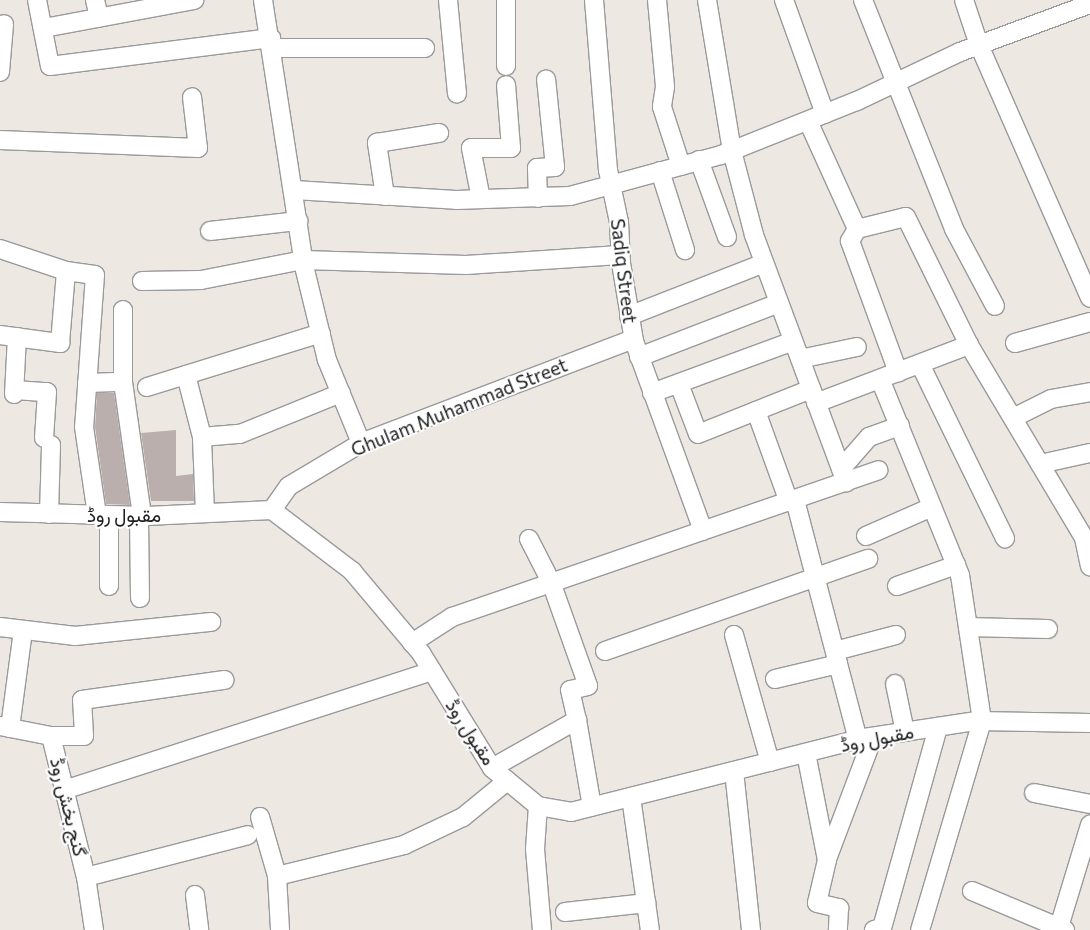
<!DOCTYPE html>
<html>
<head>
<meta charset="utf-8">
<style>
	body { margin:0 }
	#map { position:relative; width:1090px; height:930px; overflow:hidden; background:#eee8e3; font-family:Commissioner,Vazirmatn,sans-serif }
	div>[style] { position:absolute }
	.building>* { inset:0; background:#baafad }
	.roads { filter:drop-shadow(1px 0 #9a9a9a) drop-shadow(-1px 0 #9a9a9a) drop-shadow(0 1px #9a9a9a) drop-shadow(0 -1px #9a9a9a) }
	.minor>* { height:18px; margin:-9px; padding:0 9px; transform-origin:9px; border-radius:9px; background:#fff }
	span { translate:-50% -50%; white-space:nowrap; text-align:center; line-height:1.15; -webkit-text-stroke:4px #fff; paint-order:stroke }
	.street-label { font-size:19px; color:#1d1d1d }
</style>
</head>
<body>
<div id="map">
	<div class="building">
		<i style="clip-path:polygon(97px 393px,114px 393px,130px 505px,106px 504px,95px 427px)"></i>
		<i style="clip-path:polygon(176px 430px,176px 476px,193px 474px,194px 501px,151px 501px,141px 433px)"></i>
	</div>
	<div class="roads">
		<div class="minor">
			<i style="left:37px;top:0;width:67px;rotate:78.9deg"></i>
			<i style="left:50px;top:66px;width:223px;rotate:-7.2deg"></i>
			<i style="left:95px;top:0;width:18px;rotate:77deg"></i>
			<i style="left:263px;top:0;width:269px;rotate:81.2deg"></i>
			<i style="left:304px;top:266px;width:97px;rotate:76.3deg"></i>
			<i style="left:327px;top:360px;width:90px;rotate:67.7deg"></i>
			<i style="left:448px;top:0;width:94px;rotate:84.5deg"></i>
			<i style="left:594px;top:0;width:171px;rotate:85.3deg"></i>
			<i style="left:608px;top:170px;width:53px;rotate:78.1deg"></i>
			<i style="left:619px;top:222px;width:41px;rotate:87.2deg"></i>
			<i style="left:621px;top:263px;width:79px;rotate:80.5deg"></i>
			<i style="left:634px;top:341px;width:202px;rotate:70deg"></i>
			<i style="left:657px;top:0;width:87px;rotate:84.7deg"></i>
			<i style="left:665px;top:87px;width:20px;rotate:99deg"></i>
			<i style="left:662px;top:107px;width:62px;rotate:72.1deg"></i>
			<i style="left:707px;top:0;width:153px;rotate:80.6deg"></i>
			<i style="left:732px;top:151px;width:87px;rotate:75.3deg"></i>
			<i style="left:754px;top:235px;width:264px;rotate:69.6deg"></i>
			<i style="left:784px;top:0;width:121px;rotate:70.2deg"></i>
			<i style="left:863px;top:0;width:246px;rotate:68.3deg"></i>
			<i style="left:954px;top:229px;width:87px;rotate:62deg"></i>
			<i style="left:964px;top:0;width:47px;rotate:71.6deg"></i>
			<i style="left:979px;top:45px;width:276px;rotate:66.3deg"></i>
			<i style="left:44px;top:28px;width:153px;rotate:-10.6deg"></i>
			<i style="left:272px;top:48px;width:153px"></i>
			<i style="left:506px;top:66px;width:66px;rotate:-90deg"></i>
			<i style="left:0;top:72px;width:48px;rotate:-85.2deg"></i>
			<i style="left:808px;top:121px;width:119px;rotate:65.6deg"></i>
			<i style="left:857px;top:229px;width:50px;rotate:-13.8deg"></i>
			<i style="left:906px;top:217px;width:143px;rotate:63.8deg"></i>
			<i style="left:0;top:140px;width:198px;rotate:2.3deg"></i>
			<i style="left:198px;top:148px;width:51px;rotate:-96.7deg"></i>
			<i style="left:699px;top:160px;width:82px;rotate:70deg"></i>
			<i style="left:660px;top:171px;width:83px;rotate:72.4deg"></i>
			<i style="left:294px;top:190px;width:162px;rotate:3.5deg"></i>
			<i style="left:456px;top:200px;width:114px;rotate:-2deg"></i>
			<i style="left:570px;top:196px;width:156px;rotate:-15.2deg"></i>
			<i style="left:721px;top:155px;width:146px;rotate:-21.7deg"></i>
			<i style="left:857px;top:101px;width:114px;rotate:-25.4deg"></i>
			<i style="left:960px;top:52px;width:139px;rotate:-20.3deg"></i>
			<i style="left:385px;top:196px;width:54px;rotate:-98.6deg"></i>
			<i style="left:377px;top:143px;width:63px;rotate:-9.2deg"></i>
			<i style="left:538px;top:198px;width:30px;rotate:-92deg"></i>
			<i style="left:537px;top:168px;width:18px;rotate:-3deg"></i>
			<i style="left:555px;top:167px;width:88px;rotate:-95.8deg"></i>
			<i style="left:481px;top:199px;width:52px;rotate:-101.1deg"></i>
			<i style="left:471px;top:148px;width:40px"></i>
			<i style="left:511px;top:148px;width:63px;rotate:-94.5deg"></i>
			<i style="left:857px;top:229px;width:14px;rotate:120deg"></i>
			<i style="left:850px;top:241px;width:140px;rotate:69.9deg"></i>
			<i style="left:210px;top:231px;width:89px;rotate:-6.5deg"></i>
			<i style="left:0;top:249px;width:70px;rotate:18.4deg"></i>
			<i style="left:66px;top:271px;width:29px;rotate:8deg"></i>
			<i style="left:95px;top:275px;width:152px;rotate:94.1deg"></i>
			<i style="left:84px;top:427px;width:89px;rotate:81.6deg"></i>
			<i style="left:142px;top:281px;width:59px;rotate:-1deg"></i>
			<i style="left:201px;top:280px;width:104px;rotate:-11.1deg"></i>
			<i style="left:303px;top:260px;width:163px;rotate:1.8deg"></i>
			<i style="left:466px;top:265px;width:154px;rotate:-3.7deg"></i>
			<i style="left:123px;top:310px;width:72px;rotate:90deg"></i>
			<i style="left:123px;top:382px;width:135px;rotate:81.9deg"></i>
			<i style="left:629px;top:316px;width:145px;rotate:-21.4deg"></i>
			<i style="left:0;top:335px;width:61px;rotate:7.6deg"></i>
			<i style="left:60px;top:343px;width:72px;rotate:-85.2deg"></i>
			<i style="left:1015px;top:343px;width:78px;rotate:-15.6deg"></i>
			<i style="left:639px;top:357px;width:150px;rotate:-21.1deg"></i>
			<i style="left:800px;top:359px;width:58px;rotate:-11.9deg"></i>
			<i style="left:920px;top:364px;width:194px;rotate:64deg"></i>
			<i style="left:186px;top:375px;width:64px;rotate:75.5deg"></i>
			<i style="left:880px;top:379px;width:212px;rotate:67.8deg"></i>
			<i style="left:960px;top:575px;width:148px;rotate:81.4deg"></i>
			<i style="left:982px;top:721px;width:218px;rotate:106.5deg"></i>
			<i style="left:87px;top:383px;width:36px;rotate:-2deg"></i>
			<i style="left:679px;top:384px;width:53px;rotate:69.2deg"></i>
			<i style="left:698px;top:434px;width:122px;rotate:-21.7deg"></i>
			<i style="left:147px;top:387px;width:182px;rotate:-17.2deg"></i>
			<i style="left:15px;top:390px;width:32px;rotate:4deg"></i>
			<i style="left:47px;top:392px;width:46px;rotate:93.7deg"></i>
			<i style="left:652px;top:393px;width:150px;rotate:-20.2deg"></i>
			<i style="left:14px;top:394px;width:57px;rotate:-87deg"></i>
			<i style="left:816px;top:403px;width:164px;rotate:-20.8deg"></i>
			<i style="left:969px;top:345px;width:225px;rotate:59.2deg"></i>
			<i style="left:1084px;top:538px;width:29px;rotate:78deg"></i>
			<i style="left:756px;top:411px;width:97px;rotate:70.1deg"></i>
			<i style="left:1013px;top:418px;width:42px;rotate:-26.6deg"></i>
			<i style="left:1051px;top:399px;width:40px;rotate:-10deg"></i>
			<i style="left:1040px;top:464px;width:51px;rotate:-12.4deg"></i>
			<i style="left:841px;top:469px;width:43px;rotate:-48.8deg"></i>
			<i style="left:869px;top:437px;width:33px;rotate:-20deg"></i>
			<i style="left:795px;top:500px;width:248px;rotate:75.3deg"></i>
			<i style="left:272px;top:510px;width:29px;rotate:-55deg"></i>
			<i style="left:289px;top:486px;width:84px;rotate:-30.8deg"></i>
			<i style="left:361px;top:443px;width:291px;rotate:-20.9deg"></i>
			<i style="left:0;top:512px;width:147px;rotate:1.6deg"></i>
			<i style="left:147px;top:516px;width:125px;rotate:-2.7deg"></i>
			<i style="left:272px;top:510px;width:101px;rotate:37.3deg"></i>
			<i style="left:352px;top:571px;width:107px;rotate:49.9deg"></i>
			<i style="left:421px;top:653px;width:135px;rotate:58.3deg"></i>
			<i style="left:492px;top:768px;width:60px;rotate:39.6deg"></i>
			<i style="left:538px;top:806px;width:34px;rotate:10deg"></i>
			<i style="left:571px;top:812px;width:302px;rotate:-14.2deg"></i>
			<i style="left:864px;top:738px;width:114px;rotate:-8.6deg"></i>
			<i style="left:977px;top:721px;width:113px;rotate:1deg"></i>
			<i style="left:205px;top:513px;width:76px;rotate:-92.3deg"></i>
			<i style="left:202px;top:437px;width:38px;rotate:-5deg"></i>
			<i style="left:240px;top:434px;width:109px;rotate:-22.1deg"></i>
			<i style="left:49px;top:514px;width:69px;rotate:-88.3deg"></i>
			<i style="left:109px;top:515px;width:71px;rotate:90deg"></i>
			<i style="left:139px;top:516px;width:82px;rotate:89.3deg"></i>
			<i style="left:866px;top:536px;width:72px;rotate:-23.7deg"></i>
			<i style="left:529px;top:539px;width:48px;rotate:62.9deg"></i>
			<i style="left:551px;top:582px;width:110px;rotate:70.4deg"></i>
			<i style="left:588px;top:686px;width:18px;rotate:167deg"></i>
			<i style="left:570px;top:690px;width:31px;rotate:77deg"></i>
			<i style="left:897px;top:586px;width:63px;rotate:-19.6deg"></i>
			<i style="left:0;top:627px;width:76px;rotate:6.8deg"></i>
			<i style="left:75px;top:636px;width:137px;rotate:-5.9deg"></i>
			<i style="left:968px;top:627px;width:80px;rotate:1.4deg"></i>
			<i style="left:734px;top:635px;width:132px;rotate:74.2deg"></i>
			<i style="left:412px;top:643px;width:48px;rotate:-33deg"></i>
			<i style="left:452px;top:617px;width:451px;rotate:-19deg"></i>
			<i style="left:605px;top:651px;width:279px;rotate:-19.3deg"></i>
			<i style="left:835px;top:651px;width:63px;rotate:-14.7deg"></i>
			<i style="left:775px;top:679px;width:65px;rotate:-13.4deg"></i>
			<i style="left:895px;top:684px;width:49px;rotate:78.2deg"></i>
			<i style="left:0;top:726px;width:52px;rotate:11.1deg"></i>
			<i style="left:51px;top:736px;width:145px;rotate:76.1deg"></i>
			<i style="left:86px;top:877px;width:54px;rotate:81.4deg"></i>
			<i style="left:10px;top:728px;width:98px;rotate:-82.4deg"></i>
			<i style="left:51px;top:736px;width:33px"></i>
			<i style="left:84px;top:736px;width:36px;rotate:-93deg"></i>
			<i style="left:82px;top:700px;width:144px;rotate:-8deg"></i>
			<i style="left:806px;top:753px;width:109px;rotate:78.9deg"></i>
			<i style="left:827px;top:860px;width:44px;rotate:103.1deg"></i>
			<i style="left:817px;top:903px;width:23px;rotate:13deg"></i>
			<i style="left:839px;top:908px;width:22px;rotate:93deg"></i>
			<i style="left:492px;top:768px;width:98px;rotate:-29.5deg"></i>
			<i style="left:577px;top:720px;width:88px;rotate:80.2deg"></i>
			<i style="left:734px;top:771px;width:160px;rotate:83.9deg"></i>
			<i style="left:64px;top:790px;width:387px;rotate:-17.9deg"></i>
			<i style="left:1034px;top:793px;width:57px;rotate:11.1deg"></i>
			<i style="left:631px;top:797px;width:134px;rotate:81.9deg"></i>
			<i style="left:538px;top:806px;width:43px;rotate:94deg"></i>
			<i style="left:535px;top:849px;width:81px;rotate:85.1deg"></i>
			<i style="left:260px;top:817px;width:61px;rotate:73.9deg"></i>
			<i style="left:277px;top:876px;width:54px;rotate:86.8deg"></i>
			<i style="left:827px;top:859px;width:130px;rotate:-69.3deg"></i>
			<i style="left:277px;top:876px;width:131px;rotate:-13.7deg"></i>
			<i style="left:404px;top:845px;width:65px;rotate:-25.4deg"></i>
			<i style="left:463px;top:817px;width:57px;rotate:-39.3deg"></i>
			<i style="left:86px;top:877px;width:167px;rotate:-14.5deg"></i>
			<i style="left:972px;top:891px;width:101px;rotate:22.8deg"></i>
			<i style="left:195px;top:895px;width:35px;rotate:83deg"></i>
			<i style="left:565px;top:912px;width:82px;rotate:-6.3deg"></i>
			<i style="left:1059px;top:927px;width:107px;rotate:-73.1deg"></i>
			<i style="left:874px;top:930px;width:8px;rotate:-14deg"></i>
			<i style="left:882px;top:928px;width:209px;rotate:-74.4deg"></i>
		</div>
	</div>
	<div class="street-label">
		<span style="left:624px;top:271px;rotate:83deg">Sadiq Street</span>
		<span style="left:459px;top:407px;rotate:-22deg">Ghulam Muhammad Street</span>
		<span style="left:124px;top:515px">مقبول روڈ</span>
		<span style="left:471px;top:732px;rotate:57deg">مقبول روڈ</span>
		<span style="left:877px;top:738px;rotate:-11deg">مقبول روڈ</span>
		<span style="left:69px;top:807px;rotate:76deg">گنج بخش روڈ</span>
	</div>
</div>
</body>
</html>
